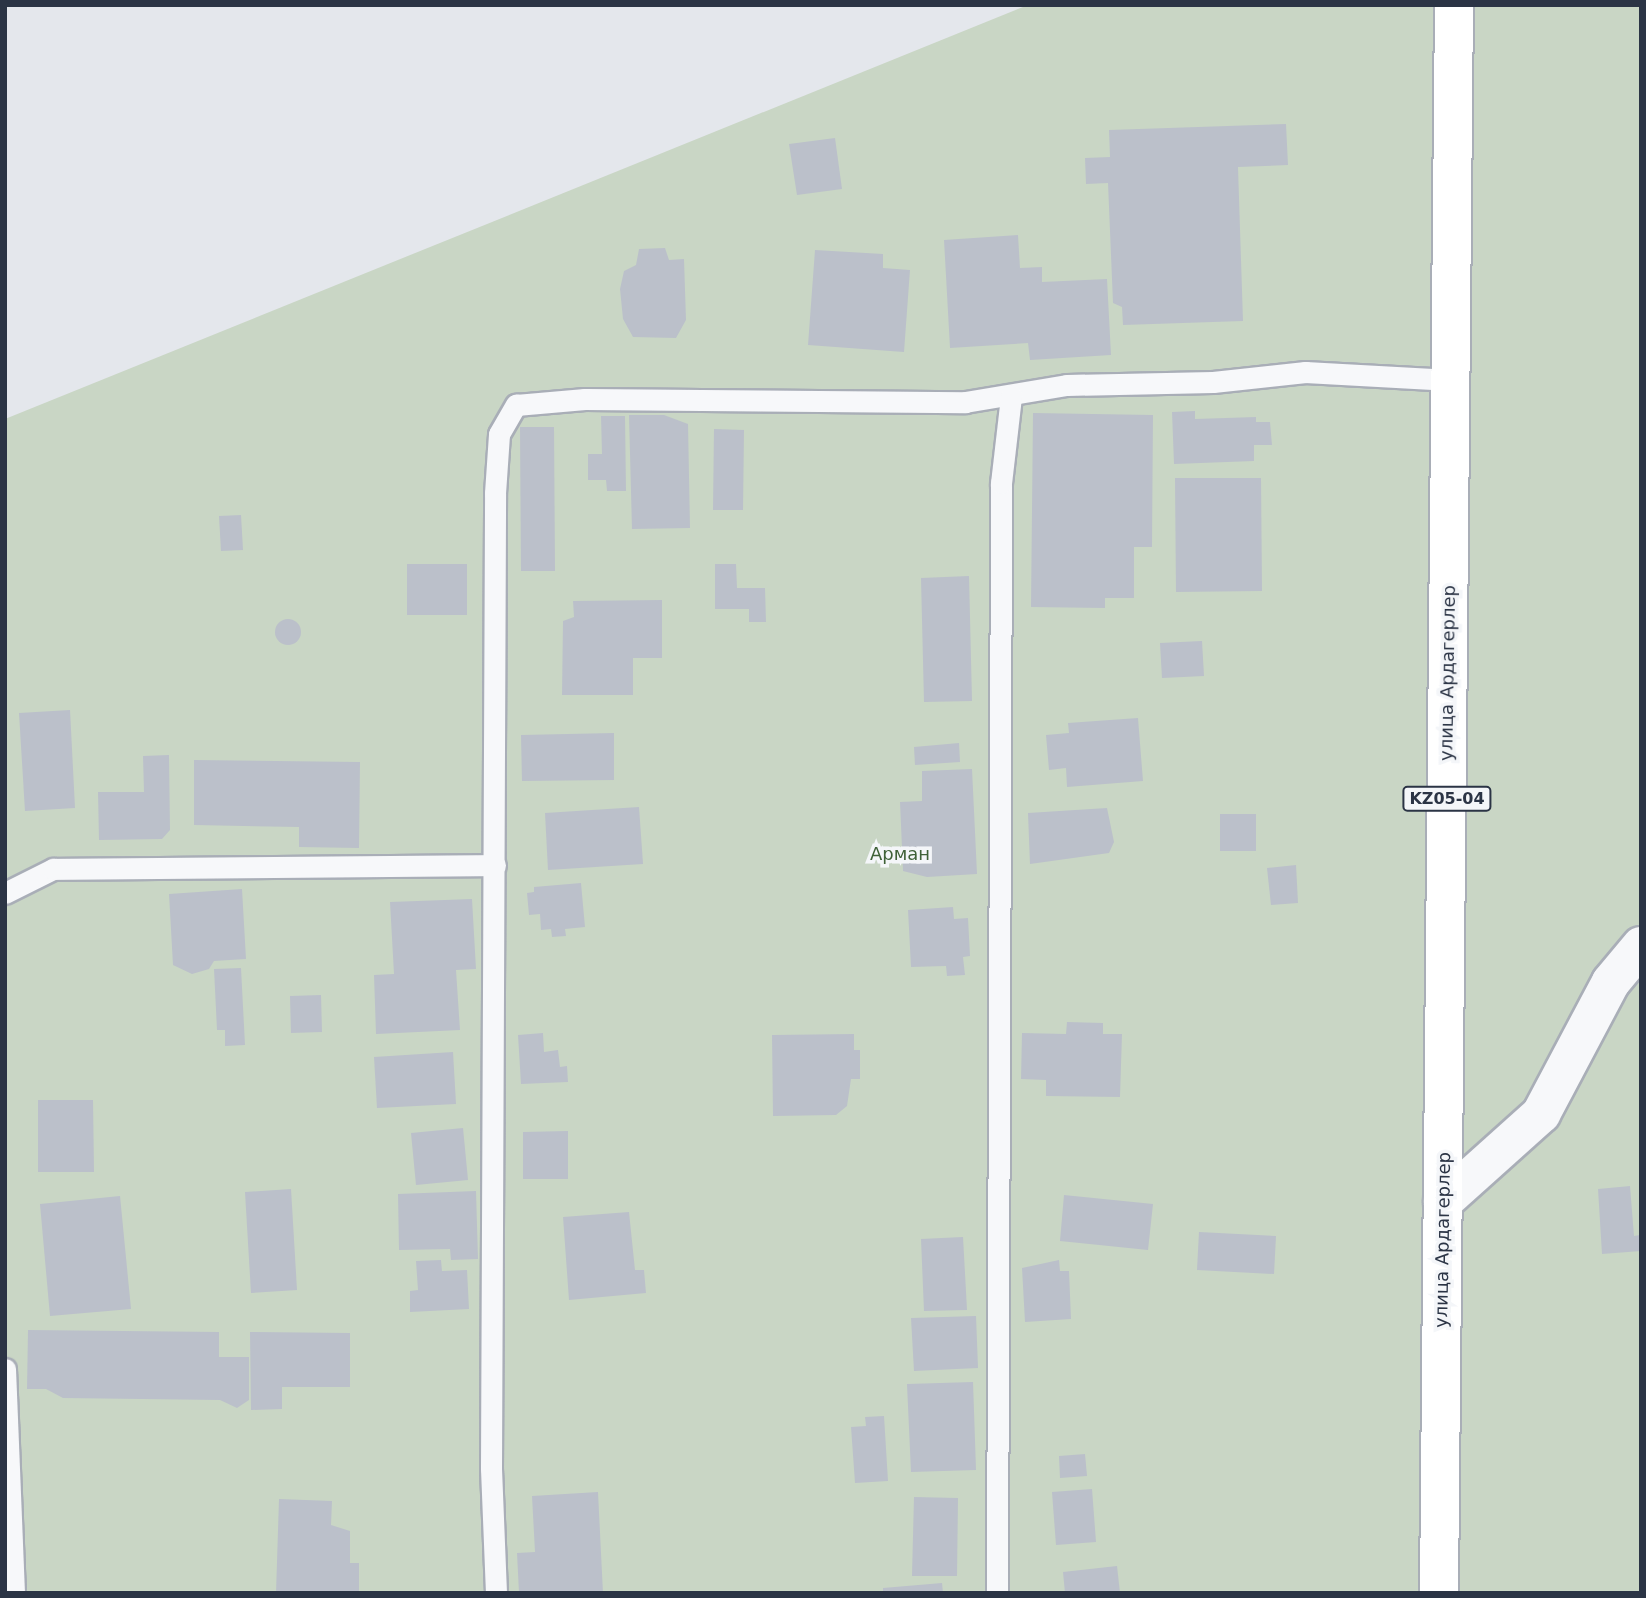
<!DOCTYPE html>
<html>
<head>
<meta charset="utf-8">
<style>
	body { margin:0 }
	#map { position:relative; width:1646px; height:1598px; overflow:hidden; background:#e4e7ec; font-family:"DejaVu Sans",sans-serif }
	div>[style] { position:absolute }
	.green>* { inset:0; background:#c9d6c5 }
	.building>* { inset:0; background:#bbc0ca }
	.round { border-radius:50% }
	.roads { filter:drop-shadow(2px 0 #a9aeb7) drop-shadow(-2px 0 #a9aeb7) drop-shadow(0 2px #a9aeb7) drop-shadow(0 -2px #a9aeb7) }
	.lane>* { height:21px; margin:-10.5px; padding:0 10.5px; transform-origin:10.5px; border-radius:10.5px; background:#f7f8fa }
	.street>* { height:38px; margin:-19px; padding:0 19px; transform-origin:19px; border-radius:19px; background:#f7f8fa }
	.primary>* { height:38px; margin:-19px; padding:0 19px; transform-origin:19px; border-radius:19px; background:#fff }
	span { translate:-50% -50%; white-space:nowrap; text-align:center; line-height:1.15; -webkit-text-stroke:7px #f4f6f9; paint-order:stroke }
	.shield-label span { padding:2px 5px; background:#f4f6f9; border:2px solid; border-radius:5px; -webkit-text-stroke-width:0 }
	.shield-label { font-size:16px; color:#2b3445; font-weight:700 }
	.street-label { font-size:18px; color:#2b3445 }
	.park-label { font-size:18px; color:#3f6138 }
	.frame { position:absolute; inset:0; border:7px solid #2b3445; pointer-events:none }
</style>
</head>
<body>
<div id="map">
	<div class="green">
		<i style="clip-path:polygon(1028px 5px,1641px 5px,1641px 1593px,5px 1593px,5px 419px)"></i>
	</div>
	<div class="building">
		<i style="clip-path:polygon(1286px 124px,1288px 165px,1238px 167px,1243px 321px,1123px 325px,1122px 307px,1113px 303px,1108px 183px,1086px 184px,1085px 158px,1110px 157px,1109px 130px)"></i>
		<i style="clip-path:polygon(835px 138px,842px 189px,797px 195px,789px 144px)"></i>
		<i style="clip-path:polygon(1018px 235px,1020px 268px,1042px 267px,1042px 282px,1107px 279px,1111px 355px,1030px 360px,1028px 343px,950px 348px,944px 240px)"></i>
		<i style="clip-path:polygon(665px 248px,669px 260px,684px 259px,686px 320px,676px 338px,633px 337px,623px 319px,620px 289px,624px 271px,636px 265px,639px 249px)"></i>
		<i style="clip-path:polygon(815px 250px,883px 254px,883px 268px,910px 270px,904px 352px,808px 345px)"></i>
		<i style="clip-path:polygon(1195px 411px,1195px 419px,1256px 417px,1256px 422px,1270px 422px,1272px 445px,1254px 445px,1254px 461px,1174px 464px,1172px 412px)"></i>
		<i style="clip-path:polygon(1033px 413px,1153px 415px,1152px 547px,1134px 547px,1134px 598px,1105px 598px,1105px 608px,1031px 607px)"></i>
		<i style="clip-path:polygon(629px 415px,664px 415px,688px 424px,690px 528px,632px 529px)"></i>
		<i style="clip-path:polygon(601px 416px,625px 416px,626px 491px,607px 491px,606px 480px,588px 480px,588px 454px,602px 454px)"></i>
		<i style="clip-path:polygon(520px 427px,554px 427px,555px 571px,521px 571px)"></i>
		<i style="clip-path:polygon(714px 429px,744px 430px,743px 510px,713px 510px)"></i>
		<i style="clip-path:polygon(1175px 478px,1261px 478px,1262px 591px,1176px 592px)"></i>
		<i style="clip-path:polygon(241px 515px,243px 550px,221px 551px,219px 516px)"></i>
		<i style="clip-path:polygon(407px 564px,467px 564px,467px 615px,407px 615px)"></i>
		<i style="clip-path:polygon(715px 564px,736px 564px,737px 588px,765px 588px,766px 622px,749px 622px,749px 609px,715px 609px)"></i>
		<i style="clip-path:polygon(969px 576px,972px 701px,924px 702px,921px 578px)"></i>
		<i style="clip-path:polygon(662px 600px,662px 658px,633px 658px,633px 695px,562px 695px,563px 621px,574px 617px,573px 601px)"></i>
		<i class="round" style="left:275px;top:619px;width:26px;height:26px"></i>
		<i style="clip-path:polygon(1202px 641px,1204px 676px,1162px 678px,1160px 643px)"></i>
		<i style="clip-path:polygon(70px 710px,75px 808px,25px 811px,19px 713px)"></i>
		<i style="clip-path:polygon(1138px 718px,1143px 781px,1067px 787px,1066px 768px,1049px 770px,1046px 735px,1069px 733px,1068px 723px)"></i>
		<i style="clip-path:polygon(614px 733px,614px 780px,522px 781px,521px 735px)"></i>
		<i style="clip-path:polygon(959px 743px,960px 762px,915px 765px,914px 747px)"></i>
		<i style="clip-path:polygon(169px 755px,170px 830px,162px 839px,99px 840px,98px 792px,144px 792px,143px 756px)"></i>
		<i style="clip-path:polygon(194px 760px,360px 762px,359px 848px,299px 847px,299px 827px,194px 825px)"></i>
		<i style="clip-path:polygon(972px 769px,977px 874px,927px 877px,903px 871px,900px 802px,922px 801px,922px 771px)"></i>
		<i style="clip-path:polygon(639px 807px,643px 864px,548px 870px,545px 813px)"></i>
		<i style="clip-path:polygon(1107px 808px,1114px 842px,1109px 853px,1030px 864px,1028px 813px)"></i>
		<i style="clip-path:polygon(1220px 814px,1256px 814px,1256px 851px,1220px 851px)"></i>
		<i style="clip-path:polygon(1296px 865px,1298px 903px,1271px 905px,1267px 868px)"></i>
		<i style="clip-path:polygon(581px 883px,585px 927px,565px 929px,566px 936px,552px 937px,551px 929px,541px 930px,540px 914px,529px 915px,527px 893px,534px 892px,534px 887px)"></i>
		<i style="clip-path:polygon(242px 889px,246px 959px,214px 961px,209px 969px,192px 974px,173px 965px,169px 894px)"></i>
		<i style="clip-path:polygon(472px 899px,476px 969px,456px 970px,460px 1030px,376px 1034px,374px 975px,394px 974px,390px 902px)"></i>
		<i style="clip-path:polygon(953px 907px,954px 919px,968px 918px,970px 956px,963px 957px,965px 975px,947px 976px,946px 966px,911px 967px,908px 910px)"></i>
		<i style="clip-path:polygon(241px 968px,245px 1045px,225px 1046px,225px 1030px,217px 1030px,214px 969px)"></i>
		<i style="clip-path:polygon(321px 995px,322px 1032px,291px 1033px,290px 996px)"></i>
		<i style="clip-path:polygon(1067px 1022px,1103px 1023px,1103px 1034px,1122px 1034px,1120px 1097px,1046px 1096px,1046px 1080px,1021px 1079px,1022px 1033px,1066px 1034px)"></i>
		<i style="clip-path:polygon(543px 1033px,544px 1052px,558px 1050px,560px 1067px,567px 1066px,568px 1082px,521px 1084px,518px 1035px)"></i>
		<i style="clip-path:polygon(854px 1034px,854px 1050px,860px 1050px,860px 1079px,851px 1079px,847px 1106px,836px 1115px,773px 1116px,772px 1035px)"></i>
		<i style="clip-path:polygon(453px 1052px,456px 1104px,377px 1108px,374px 1057px)"></i>
		<i style="clip-path:polygon(38px 1100px,93px 1100px,94px 1172px,38px 1172px)"></i>
		<i style="clip-path:polygon(463px 1128px,468px 1180px,416px 1185px,411px 1133px)"></i>
		<i style="clip-path:polygon(568px 1131px,568px 1179px,523px 1179px,523px 1132px)"></i>
		<i style="clip-path:polygon(1630px 1186px,1634px 1236px,1640px 1235px,1641px 1251px,1602px 1254px,1598px 1189px)"></i>
		<i style="clip-path:polygon(291px 1189px,297px 1290px,251px 1293px,245px 1192px)"></i>
		<i style="clip-path:polygon(476px 1191px,478px 1259px,451px 1260px,450px 1249px,399px 1250px,398px 1194px)"></i>
		<i style="clip-path:polygon(1064px 1195px,1153px 1204px,1148px 1250px,1060px 1241px)"></i>
		<i style="clip-path:polygon(120px 1196px,131px 1309px,50px 1316px,40px 1204px)"></i>
		<i style="clip-path:polygon(629px 1212px,635px 1270px,644px 1270px,646px 1293px,569px 1300px,563px 1217px)"></i>
		<i style="clip-path:polygon(1199px 1232px,1276px 1236px,1274px 1274px,1197px 1270px)"></i>
		<i style="clip-path:polygon(963px 1237px,967px 1310px,924px 1311px,921px 1239px)"></i>
		<i style="clip-path:polygon(441px 1260px,442px 1271px,467px 1270px,469px 1309px,410px 1312px,410px 1291px,418px 1290px,416px 1261px)"></i>
		<i style="clip-path:polygon(1059px 1260px,1060px 1271px,1069px 1271px,1071px 1319px,1025px 1322px,1022px 1268px)"></i>
		<i style="clip-path:polygon(976px 1316px,978px 1368px,914px 1371px,911px 1318px)"></i>
		<i style="clip-path:polygon(28px 1330px,219px 1332px,219px 1357px,249px 1357px,249px 1400px,237px 1408px,220px 1400px,63px 1398px,46px 1389px,27px 1389px)"></i>
		<i style="clip-path:polygon(250px 1332px,350px 1333px,350px 1387px,282px 1387px,282px 1409px,251px 1410px)"></i>
		<i style="clip-path:polygon(973px 1382px,976px 1470px,911px 1472px,907px 1384px)"></i>
		<i style="clip-path:polygon(884px 1416px,888px 1481px,855px 1483px,851px 1427px,866px 1426px,865px 1417px)"></i>
		<i style="clip-path:polygon(1085px 1454px,1087px 1476px,1060px 1478px,1059px 1456px)"></i>
		<i style="clip-path:polygon(1092px 1489px,1096px 1542px,1056px 1545px,1052px 1492px)"></i>
		<i style="clip-path:polygon(598px 1492px,603px 1593px,519px 1593px,517px 1553px,535px 1552px,532px 1496px)"></i>
		<i style="clip-path:polygon(914px 1497px,958px 1498px,957px 1576px,912px 1576px)"></i>
		<i style="clip-path:polygon(279px 1499px,332px 1501px,331px 1525px,350px 1531px,350px 1563px,359px 1563px,359px 1593px,276px 1593px)"></i>
		<i style="clip-path:polygon(1117px 1566px,1120px 1593px,1065px 1593px,1063px 1572px)"></i>
		<i style="clip-path:polygon(942px 1583px,943px 1593px,883px 1593px,883px 1588px)"></i>
	</div>
	<div class="roads">
		<div class="lane">
			<i style="left:5px;top:893px;width:54px;rotate:-26.6deg"></i>
			<i style="left:53px;top:869px;width:442px;rotate:-0.5deg"></i>
			<i style="left:5px;top:1369px;width:224px;rotate:87.7deg"></i>
			<i style="left:496px;top:1593px;width:125px;rotate:-92.3deg"></i>
			<i style="left:491px;top:1468px;width:975px;rotate:-89.76deg"></i>
			<i style="left:495px;top:493px;width:59px;rotate:-86.1deg"></i>
			<i style="left:499px;top:434px;width:34px;rotate:-60deg"></i>
			<i style="left:516px;top:405px;width:69px;rotate:-5deg"></i>
			<i style="left:585px;top:399px;width:380px;rotate:0.5deg"></i>
			<i style="left:965px;top:402px;width:103px;rotate:-9.5deg"></i>
			<i style="left:1067px;top:385px;width:146px;rotate:-1.2deg"></i>
			<i style="left:1213px;top:382px;width:93px;rotate:-6.2deg"></i>
			<i style="left:1305px;top:372px;width:146px;rotate:3.1deg"></i>
			<i style="left:997px;top:1593px;width:1110px;rotate:-89.79deg"></i>
			<i style="left:1001px;top:483px;width:88px;rotate:-83.4deg"></i>
		</div>
		<div class="street">
			<i style="left:1443px;top:1202px;width:132px;rotate:-41.9deg"></i>
			<i style="left:1541px;top:1114px;width:149px;rotate:-62.1deg"></i>
			<i style="left:1611px;top:982px;width:47px;rotate:-50.2deg"></i>
		</div>
		<div class="primary">
			<i style="left:1439px;top:1593px;width:1588px;rotate:-89.46deg"></i>
		</div>
	</div>
	<div class="shield-label">
		<span style="left:1447px;top:799px">KZ05-04</span>
	</div>
	<div class="street-label">
		<span style="left:1448px;top:673px;rotate:-89deg">улица Ардагерлер</span>
		<span style="left:1443px;top:1240px;rotate:-89deg">улица Ардагерлер</span>
	</div>
	<div class="park-label">
		<span style="left:900px;top:854px">Арман</span>
	</div>
	<div class="frame"></div>
</div>
</body>
</html>
